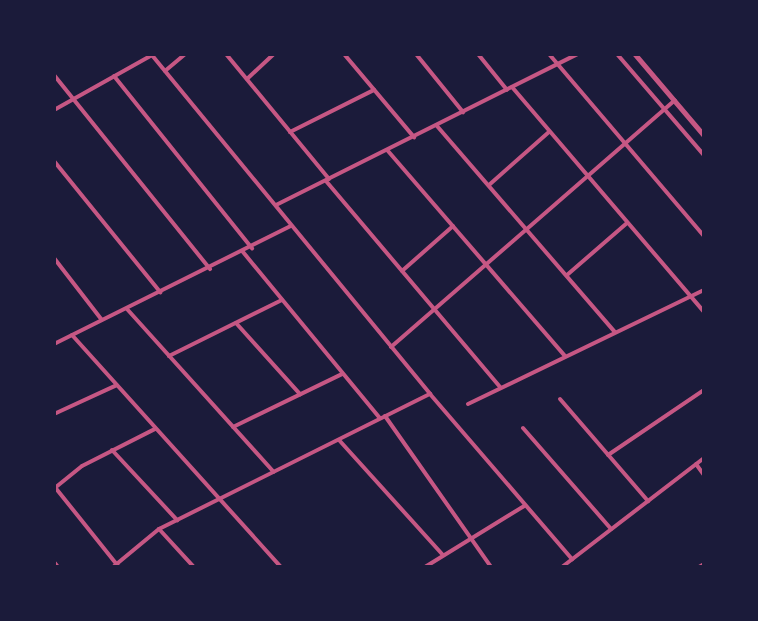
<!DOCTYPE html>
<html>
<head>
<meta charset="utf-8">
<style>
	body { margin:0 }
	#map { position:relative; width:758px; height:621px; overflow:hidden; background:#1b1b3a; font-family:"Varela Round",sans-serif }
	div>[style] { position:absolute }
	.minor>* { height:4px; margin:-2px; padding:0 2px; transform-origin:2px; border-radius:2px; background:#c65784 }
	.tertiary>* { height:4.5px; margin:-2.25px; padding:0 2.25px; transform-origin:2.25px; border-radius:2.25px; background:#c65784 }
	span { translate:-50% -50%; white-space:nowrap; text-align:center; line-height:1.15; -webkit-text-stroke:6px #1b1b3a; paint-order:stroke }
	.frame { position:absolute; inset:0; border:56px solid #1b1b3a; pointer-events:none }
</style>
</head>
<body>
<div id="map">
	<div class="minor">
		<i style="left:151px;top:54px;width:440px;rotate:50.6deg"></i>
		<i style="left:430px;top:394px;width:218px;rotate:49.3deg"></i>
		<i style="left:226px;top:54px;width:162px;rotate:50.5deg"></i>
		<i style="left:344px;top:54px;width:109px;rotate:49.9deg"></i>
		<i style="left:416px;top:54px;width:75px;rotate:51deg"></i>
		<i style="left:478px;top:54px;width:46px;rotate:51.1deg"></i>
		<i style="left:549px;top:54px;width:239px;rotate:49.6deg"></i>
		<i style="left:617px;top:54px;width:133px;rotate:49.3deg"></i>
		<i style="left:165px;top:71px;width:26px;rotate:-40deg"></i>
		<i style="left:54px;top:75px;width:249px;rotate:51.2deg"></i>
		<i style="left:114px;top:76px;width:221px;rotate:51.3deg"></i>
		<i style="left:247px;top:79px;width:37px;rotate:-43deg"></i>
		<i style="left:512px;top:87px;width:296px;rotate:49.5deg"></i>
		<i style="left:54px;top:110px;width:112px;rotate:-29.3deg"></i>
		<i style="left:437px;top:126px;width:272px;rotate:49.2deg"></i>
		<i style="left:290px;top:132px;width:94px;rotate:-26.6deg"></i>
		<i style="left:388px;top:151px;width:271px;rotate:49.2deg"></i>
		<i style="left:54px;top:161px;width:169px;rotate:51deg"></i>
		<i style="left:326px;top:181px;width:270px;rotate:49.8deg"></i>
		<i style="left:489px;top:185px;width:80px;rotate:-41.5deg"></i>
		<i style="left:276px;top:205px;width:337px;rotate:-26.6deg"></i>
		<i style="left:243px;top:252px;width:215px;rotate:50.5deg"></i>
		<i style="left:54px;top:258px;width:78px;rotate:52.3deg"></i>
		<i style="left:402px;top:271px;width:68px;rotate:-41.4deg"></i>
		<i style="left:567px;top:275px;width:79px;rotate:-40.9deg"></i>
		<i style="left:127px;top:309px;width:219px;rotate:48deg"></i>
		<i style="left:236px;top:323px;width:96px;rotate:48deg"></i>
		<i style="left:72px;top:335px;width:312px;rotate:48deg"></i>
		<i style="left:54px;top:344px;width:265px;rotate:-26.5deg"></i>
		<i style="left:391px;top:347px;width:376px;rotate:-41deg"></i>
		<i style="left:169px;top:356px;width:126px;rotate:-26.4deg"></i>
		<i style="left:560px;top:399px;width:135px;rotate:49.2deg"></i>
		<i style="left:468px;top:404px;width:262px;rotate:-25.8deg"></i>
		<i style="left:54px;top:414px;width:69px;rotate:-24.7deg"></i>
		<i style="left:385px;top:416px;width:184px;rotate:54.9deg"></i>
		<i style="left:233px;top:427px;width:121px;rotate:-25.9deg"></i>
		<i style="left:523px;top:428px;width:134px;rotate:48.9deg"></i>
		<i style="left:339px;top:440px;width:155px;rotate:47.9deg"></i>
		<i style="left:112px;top:450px;width:96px;rotate:47.1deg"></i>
		<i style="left:608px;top:455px;width:116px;rotate:-34.1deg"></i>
		<i style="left:696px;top:464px;width:14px;rotate:54deg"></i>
		<i style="left:54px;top:486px;width:104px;rotate:51.3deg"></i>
		<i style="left:56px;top:487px;width:33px;rotate:-39deg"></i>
		<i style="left:82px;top:466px;width:82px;rotate:-26.9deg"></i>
		<i style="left:159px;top:529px;width:52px;rotate:47.4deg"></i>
		<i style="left:54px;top:562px;width:6px;rotate:51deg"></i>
		<i style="left:113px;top:567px;width:60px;rotate:-39.6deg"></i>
		<i style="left:159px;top:529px;width:303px;rotate:-26.5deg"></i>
		<i style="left:425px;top:567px;width:116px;rotate:-31.6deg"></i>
		<i style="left:562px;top:567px;width:179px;rotate:-37.5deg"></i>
		<i style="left:699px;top:567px;width:6px;rotate:-31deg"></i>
	</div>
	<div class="tertiary">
		<i style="left:635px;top:54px;width:106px;rotate:49.6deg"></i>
	</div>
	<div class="frame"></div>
</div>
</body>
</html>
